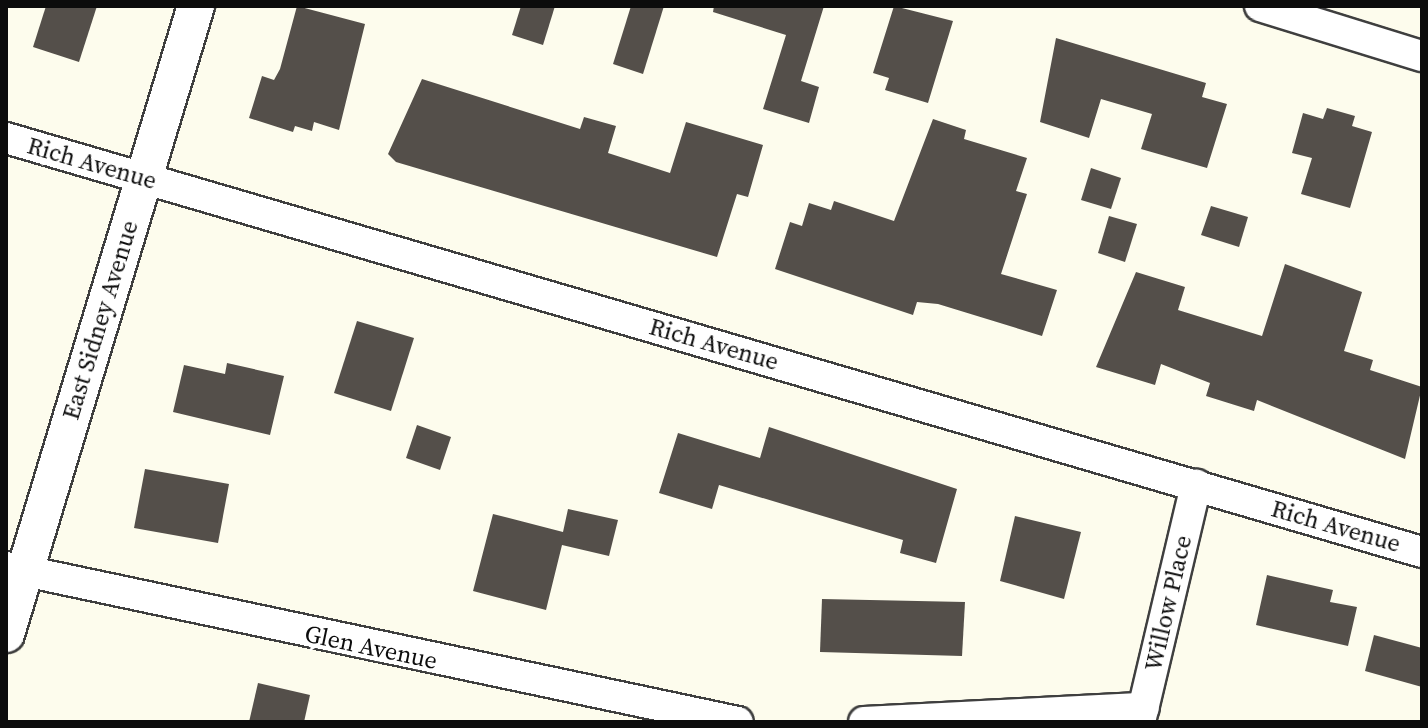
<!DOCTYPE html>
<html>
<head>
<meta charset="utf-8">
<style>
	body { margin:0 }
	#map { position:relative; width:1428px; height:728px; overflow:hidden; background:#fdfced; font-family:"Source Serif 4",serif }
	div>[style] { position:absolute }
	.building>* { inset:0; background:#544f4a }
	.roads { filter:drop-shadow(2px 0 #3f3f3f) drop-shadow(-2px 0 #3f3f3f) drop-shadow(0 2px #3f3f3f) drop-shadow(0 -2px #3f3f3f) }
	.minor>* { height:30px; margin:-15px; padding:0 15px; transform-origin:15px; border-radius:15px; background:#fff }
	.tertiary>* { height:36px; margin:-18px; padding:0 18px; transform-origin:18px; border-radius:18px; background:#fff }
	span { translate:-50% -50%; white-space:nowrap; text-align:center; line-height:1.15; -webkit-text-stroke:8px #fff; paint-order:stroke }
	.street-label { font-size:24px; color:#0c0c0c }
	.frame { position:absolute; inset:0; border:8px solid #0c0c0c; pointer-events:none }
</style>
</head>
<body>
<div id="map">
	<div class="building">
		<i style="clip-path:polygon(46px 6px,97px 6px,79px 62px,33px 47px)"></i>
		<i style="clip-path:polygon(297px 6px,365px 24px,339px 130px,314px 122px,312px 131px,295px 126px,293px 132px,249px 118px,262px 76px,274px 80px,280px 69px)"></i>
		<i style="clip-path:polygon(521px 6px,555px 6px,543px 45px,512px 35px)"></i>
		<i style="clip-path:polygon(631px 6px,664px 6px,643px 74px,613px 64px)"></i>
		<i style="clip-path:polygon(714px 6px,824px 6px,801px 81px,819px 87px,809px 123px,763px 109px,786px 35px,713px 12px)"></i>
		<i style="clip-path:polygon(894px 6px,953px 21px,928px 103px,885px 90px,889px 78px,873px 73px)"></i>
		<i style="clip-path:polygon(1056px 38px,1206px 83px,1202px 97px,1227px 104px,1207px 168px,1141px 149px,1152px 114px,1101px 99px,1089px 138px,1040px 122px)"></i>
		<i style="clip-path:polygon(422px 79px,580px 129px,584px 117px,616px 126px,608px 153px,670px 173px,686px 122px,763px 145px,748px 197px,737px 194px,717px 257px,396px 162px,388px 154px)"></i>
		<i style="clip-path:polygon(1327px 108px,1355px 116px,1352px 126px,1372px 132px,1350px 208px,1301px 194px,1312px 158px,1292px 153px,1303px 113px,1323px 119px)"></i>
		<i style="clip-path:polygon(933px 119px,966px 130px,964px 139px,1027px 158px,1016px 191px,1027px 194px,1001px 274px,1057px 290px,1042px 336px,938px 304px,917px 302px,913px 315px,775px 269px,790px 222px,802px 226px,809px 203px,831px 210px,834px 201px,894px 221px)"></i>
		<i style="clip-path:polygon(1091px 168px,1121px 178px,1111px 209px,1081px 200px)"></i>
		<i style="clip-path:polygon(1211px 206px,1248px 217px,1239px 247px,1201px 235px)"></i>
		<i style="clip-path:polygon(1109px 216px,1137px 224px,1125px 262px,1098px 253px)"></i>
		<i style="clip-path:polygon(1285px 264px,1362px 292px,1344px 351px,1373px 360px,1370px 370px,1422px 387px,1405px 459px,1257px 400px,1254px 411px,1206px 396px,1210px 383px,1161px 364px,1155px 385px,1096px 367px,1136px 272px,1185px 287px,1178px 310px,1262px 336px)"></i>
		<i style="clip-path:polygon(357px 321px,414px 338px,391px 411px,334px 393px)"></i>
		<i style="clip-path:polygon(227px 363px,284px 376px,270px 435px,173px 412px,184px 365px,225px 374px)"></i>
		<i style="clip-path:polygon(417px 425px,451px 437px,440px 470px,406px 458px)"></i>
		<i style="clip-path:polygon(769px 427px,957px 489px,936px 563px,900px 553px,903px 540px,719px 485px,712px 509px,659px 493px,678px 433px,760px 458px)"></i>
		<i style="clip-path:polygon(145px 469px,229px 484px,218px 543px,134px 528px)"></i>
		<i style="clip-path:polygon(568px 509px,618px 520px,609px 556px,562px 545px,546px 610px,473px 591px,493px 514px,563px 532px)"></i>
		<i style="clip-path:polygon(1015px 516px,1081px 532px,1064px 599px,1000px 581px)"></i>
		<i style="clip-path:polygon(1267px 575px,1333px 590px,1330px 602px,1357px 607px,1348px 646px,1256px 625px)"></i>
		<i style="clip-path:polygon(822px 599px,965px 602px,962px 656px,820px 652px)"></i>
		<i style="clip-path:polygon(1374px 635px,1422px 648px,1422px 687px,1365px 671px)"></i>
		<i style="clip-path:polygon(258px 683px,310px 695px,304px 722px,249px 722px)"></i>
	</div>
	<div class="roads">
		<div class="minor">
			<i style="left:1260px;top:6px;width:170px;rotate:17.2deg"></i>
			<i style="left:6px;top:138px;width:1475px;rotate:16.3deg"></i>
			<i style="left:6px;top:567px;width:748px;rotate:11.96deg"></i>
			<i style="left:864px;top:722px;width:280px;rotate:-2.9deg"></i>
			<i style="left:1140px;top:722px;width:244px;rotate:-76.7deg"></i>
		</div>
		<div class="tertiary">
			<i style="left:6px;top:634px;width:656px;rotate:-73.17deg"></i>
		</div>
	</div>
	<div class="street-label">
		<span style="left:92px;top:163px;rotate:16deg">Rich Avenue</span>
		<span style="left:100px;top:320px;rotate:-73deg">East Sidney Avenue</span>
		<span style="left:714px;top:344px;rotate:16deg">Rich Avenue</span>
		<span style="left:1336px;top:526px;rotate:16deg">Rich Avenue</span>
		<span style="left:1168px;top:603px;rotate:-77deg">Willow Place</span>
		<span style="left:371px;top:647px;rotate:12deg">Glen Avenue</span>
	</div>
	<div class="frame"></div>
</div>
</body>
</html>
